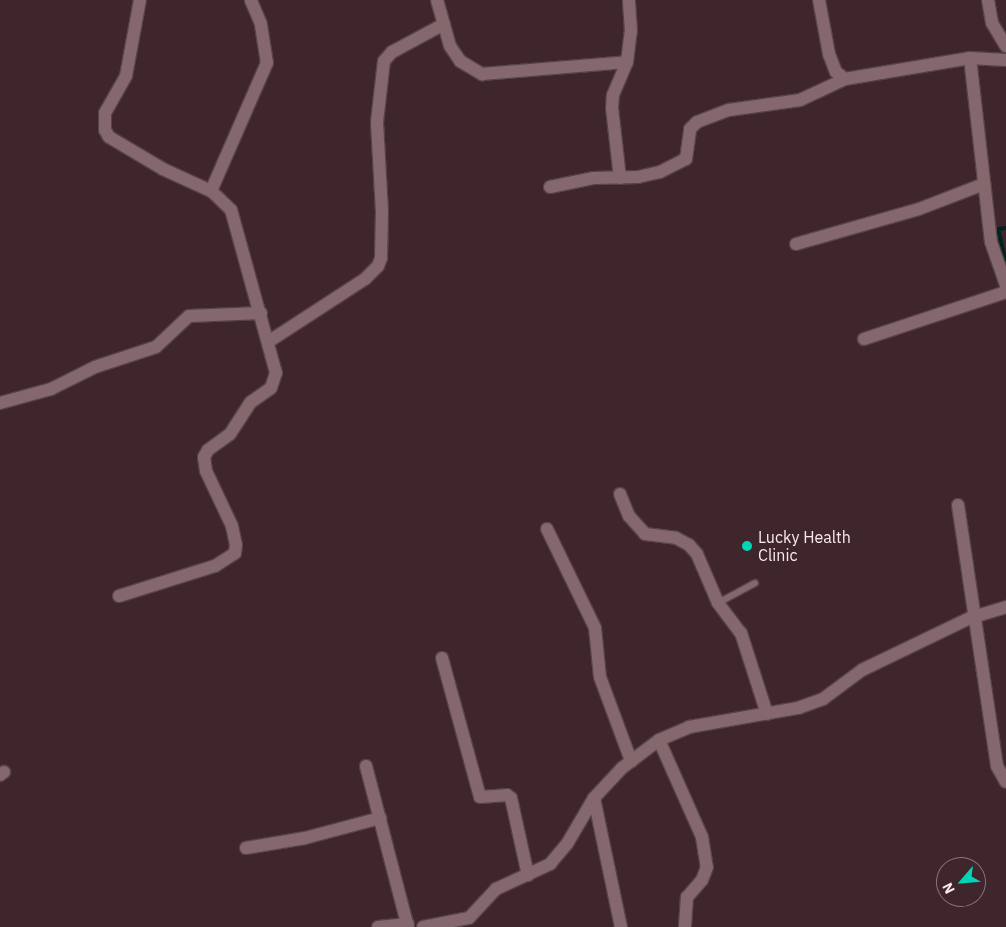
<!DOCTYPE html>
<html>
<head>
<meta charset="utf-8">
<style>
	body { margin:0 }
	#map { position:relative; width:1006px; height:927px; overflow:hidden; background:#3f262c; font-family:"IBM Plex Sans",sans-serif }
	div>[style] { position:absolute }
	.stream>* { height:4px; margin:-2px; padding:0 2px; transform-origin:2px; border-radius:2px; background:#00241e }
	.roads { filter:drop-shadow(1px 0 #574448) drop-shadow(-1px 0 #574448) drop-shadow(0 1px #574448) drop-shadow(0 -1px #574448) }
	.lane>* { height:6px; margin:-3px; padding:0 3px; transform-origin:3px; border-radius:3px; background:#85686e }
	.street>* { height:12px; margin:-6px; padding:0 6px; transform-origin:6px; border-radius:6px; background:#85686e }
	.dots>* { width:14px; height:14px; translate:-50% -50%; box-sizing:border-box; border:2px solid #3f262c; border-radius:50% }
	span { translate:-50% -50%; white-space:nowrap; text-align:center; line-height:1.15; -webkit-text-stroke:4px #3f262c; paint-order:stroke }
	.poi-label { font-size:16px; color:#faeaed }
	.left { translate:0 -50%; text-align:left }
	.north { position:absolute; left:936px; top:857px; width:50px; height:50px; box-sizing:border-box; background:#3f262c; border:1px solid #8a7479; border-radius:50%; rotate:243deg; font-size:14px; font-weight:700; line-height:20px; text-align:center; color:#faeaed }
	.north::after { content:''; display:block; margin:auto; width:18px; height:22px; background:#00d5b7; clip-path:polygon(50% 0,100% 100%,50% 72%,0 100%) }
</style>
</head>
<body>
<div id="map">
	<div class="stream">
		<i style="left:1006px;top:228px;width:8px;rotate:173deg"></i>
		<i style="left:998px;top:229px;width:37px;rotate:77deg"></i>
	</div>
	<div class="roads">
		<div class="lane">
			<i style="left:718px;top:603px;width:42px;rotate:-28.4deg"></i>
		</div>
		<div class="street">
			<i style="left:437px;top:0;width:48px;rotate:74.2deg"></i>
			<i style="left:450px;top:46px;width:18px;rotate:56deg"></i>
			<i style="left:460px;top:61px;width:26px;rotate:31deg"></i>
			<i style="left:482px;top:74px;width:145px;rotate:-4.7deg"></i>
			<i style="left:819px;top:0;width:55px;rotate:79.5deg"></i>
			<i style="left:829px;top:54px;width:19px;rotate:69deg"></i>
			<i style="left:836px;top:72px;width:11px;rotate:38deg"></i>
			<i style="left:845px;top:79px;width:127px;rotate:-9.5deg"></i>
			<i style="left:970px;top:58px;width:185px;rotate:83.5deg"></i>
			<i style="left:991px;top:242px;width:46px;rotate:70.8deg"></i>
			<i style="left:988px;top:0;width:23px;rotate:80deg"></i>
			<i style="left:992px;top:23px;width:27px;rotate:59deg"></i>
			<i style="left:970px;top:58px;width:36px;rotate:3deg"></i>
			<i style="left:620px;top:178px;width:70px;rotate:-96.5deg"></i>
			<i style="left:612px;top:108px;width:13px;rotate:-86deg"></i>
			<i style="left:613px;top:95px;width:36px;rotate:-67deg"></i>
			<i style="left:627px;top:62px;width:31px;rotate:-83deg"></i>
			<i style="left:631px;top:31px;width:31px;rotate:-94deg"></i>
			<i style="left:550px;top:187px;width:45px;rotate:-11.6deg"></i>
			<i style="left:594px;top:178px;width:44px;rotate:-1.3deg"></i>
			<i style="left:638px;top:177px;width:23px;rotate:-13deg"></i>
			<i style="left:660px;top:172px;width:29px;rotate:-27deg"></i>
			<i style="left:686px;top:159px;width:30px;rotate:-82deg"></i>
			<i style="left:690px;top:129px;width:10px;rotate:-45deg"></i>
			<i style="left:697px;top:122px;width:34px;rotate:-21deg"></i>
			<i style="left:729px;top:110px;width:72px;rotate:-8deg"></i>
			<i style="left:800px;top:100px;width:50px;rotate:-25deg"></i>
			<i style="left:211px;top:191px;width:140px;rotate:-66.4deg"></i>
			<i style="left:267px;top:63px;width:39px;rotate:-99deg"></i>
			<i style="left:261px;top:24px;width:26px;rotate:-113deg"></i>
			<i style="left:796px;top:244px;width:128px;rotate:-15.9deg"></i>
			<i style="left:919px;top:209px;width:70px;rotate:-21deg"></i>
			<i style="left:864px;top:339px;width:150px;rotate:-18.3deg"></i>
			<i style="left:268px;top:342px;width:116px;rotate:-33deg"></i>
			<i style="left:365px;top:279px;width:18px;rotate:-45deg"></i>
			<i style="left:378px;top:266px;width:9px;rotate:-69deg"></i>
			<i style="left:381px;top:258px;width:46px;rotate:-88.8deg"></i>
			<i style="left:382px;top:212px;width:90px;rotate:-93.2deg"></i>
			<i style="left:377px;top:122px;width:61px;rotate:-83.5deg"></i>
			<i style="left:384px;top:61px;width:12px;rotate:-48deg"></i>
			<i style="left:392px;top:52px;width:59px;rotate:-28.3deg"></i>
			<i style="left:0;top:403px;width:53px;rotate:-15.4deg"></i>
			<i style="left:51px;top:389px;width:49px;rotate:-26.6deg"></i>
			<i style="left:95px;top:367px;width:64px;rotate:-18.2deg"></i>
			<i style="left:156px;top:347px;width:45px;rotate:-43.2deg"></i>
			<i style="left:189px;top:316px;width:72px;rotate:-2.4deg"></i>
			<i style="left:620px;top:494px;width:24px;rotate:68deg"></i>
			<i style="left:629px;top:516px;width:24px;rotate:48deg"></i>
			<i style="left:645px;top:534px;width:31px;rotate:7deg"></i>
			<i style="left:676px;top:538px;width:15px;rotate:28deg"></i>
			<i style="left:689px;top:545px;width:12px;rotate:48deg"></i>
			<i style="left:697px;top:554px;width:53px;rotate:66.8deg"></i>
			<i style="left:718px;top:603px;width:38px;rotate:53deg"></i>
			<i style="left:741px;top:633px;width:85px;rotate:72.2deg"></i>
			<i style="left:958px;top:505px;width:264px;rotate:81.5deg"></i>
			<i style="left:997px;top:766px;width:18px;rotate:61deg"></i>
			<i style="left:547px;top:529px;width:110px;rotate:64.1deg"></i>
			<i style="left:595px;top:628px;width:49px;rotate:84.2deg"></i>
			<i style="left:600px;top:677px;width:90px;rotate:69.7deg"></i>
			<i style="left:119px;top:596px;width:101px;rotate:-17.4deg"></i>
			<i style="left:215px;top:566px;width:24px;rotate:-33deg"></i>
			<i style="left:235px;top:553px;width:8px;rotate:-83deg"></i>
			<i style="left:236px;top:545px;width:19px;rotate:-102deg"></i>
			<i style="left:232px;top:526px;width:61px;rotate:-115.3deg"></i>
			<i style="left:206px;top:471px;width:14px;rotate:-98deg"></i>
			<i style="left:204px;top:457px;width:8px;rotate:-60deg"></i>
			<i style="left:208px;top:450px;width:27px;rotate:-36deg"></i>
			<i style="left:230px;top:434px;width:38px;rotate:-57deg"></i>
			<i style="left:251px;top:402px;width:24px;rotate:-35deg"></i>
			<i style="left:271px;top:388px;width:16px;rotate:-72deg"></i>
			<i style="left:276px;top:373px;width:169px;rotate:-105.4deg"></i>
			<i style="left:231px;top:210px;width:28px;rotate:-136deg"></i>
			<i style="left:211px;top:191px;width:53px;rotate:-155.4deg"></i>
			<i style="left:163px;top:169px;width:63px;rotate:-149.3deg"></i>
			<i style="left:109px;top:137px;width:8px;rotate:-120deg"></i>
			<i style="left:105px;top:130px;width:17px;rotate:-90deg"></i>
			<i style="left:105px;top:113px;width:43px;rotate:-60.4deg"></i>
			<i style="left:126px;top:76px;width:77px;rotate:-79.6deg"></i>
			<i style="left:442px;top:658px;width:144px;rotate:74.7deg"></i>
			<i style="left:480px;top:797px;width:27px;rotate:-4deg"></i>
			<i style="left:507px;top:795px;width:5px;rotate:37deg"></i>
			<i style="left:511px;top:798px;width:79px;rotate:77.6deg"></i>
			<i style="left:659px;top:740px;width:106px;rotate:66.1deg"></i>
			<i style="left:702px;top:837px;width:30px;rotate:81deg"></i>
			<i style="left:707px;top:867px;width:14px;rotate:111deg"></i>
			<i style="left:702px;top:880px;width:23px;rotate:131deg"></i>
			<i style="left:687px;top:897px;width:30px;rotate:94deg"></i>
			<i style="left:366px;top:766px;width:166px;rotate:75.4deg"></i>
			<i style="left:0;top:775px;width:5px;rotate:-37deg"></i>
			<i style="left:594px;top:798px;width:132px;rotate:78.2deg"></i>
			<i style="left:246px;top:848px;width:60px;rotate:-9.6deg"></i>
			<i style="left:305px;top:838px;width:78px;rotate:-14.9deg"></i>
			<i style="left:378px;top:927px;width:30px;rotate:-6deg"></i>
			<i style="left:423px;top:927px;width:47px;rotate:-11.1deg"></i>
			<i style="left:469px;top:918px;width:40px;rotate:-47deg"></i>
			<i style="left:496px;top:889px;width:60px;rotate:-24.8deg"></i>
			<i style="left:550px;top:864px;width:26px;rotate:-50deg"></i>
			<i style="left:567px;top:844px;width:53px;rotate:-59.6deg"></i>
			<i style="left:594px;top:798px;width:41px;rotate:-47deg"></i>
			<i style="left:622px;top:768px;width:46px;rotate:-37.1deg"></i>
			<i style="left:659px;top:740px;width:33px;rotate:-23deg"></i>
			<i style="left:689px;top:727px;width:111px;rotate:-9.9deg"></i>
			<i style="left:798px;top:708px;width:27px;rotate:-20deg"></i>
			<i style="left:823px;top:699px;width:49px;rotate:-36.6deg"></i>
			<i style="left:862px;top:670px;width:120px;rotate:-25.7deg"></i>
			<i style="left:970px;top:618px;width:38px;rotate:-17deg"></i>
		</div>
	</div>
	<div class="dots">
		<i style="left:747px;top:546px;background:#00d5b7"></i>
	</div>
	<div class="poi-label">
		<span class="left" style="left:758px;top:546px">Lucky Health<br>Clinic</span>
	</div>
	<div class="north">N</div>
</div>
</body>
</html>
